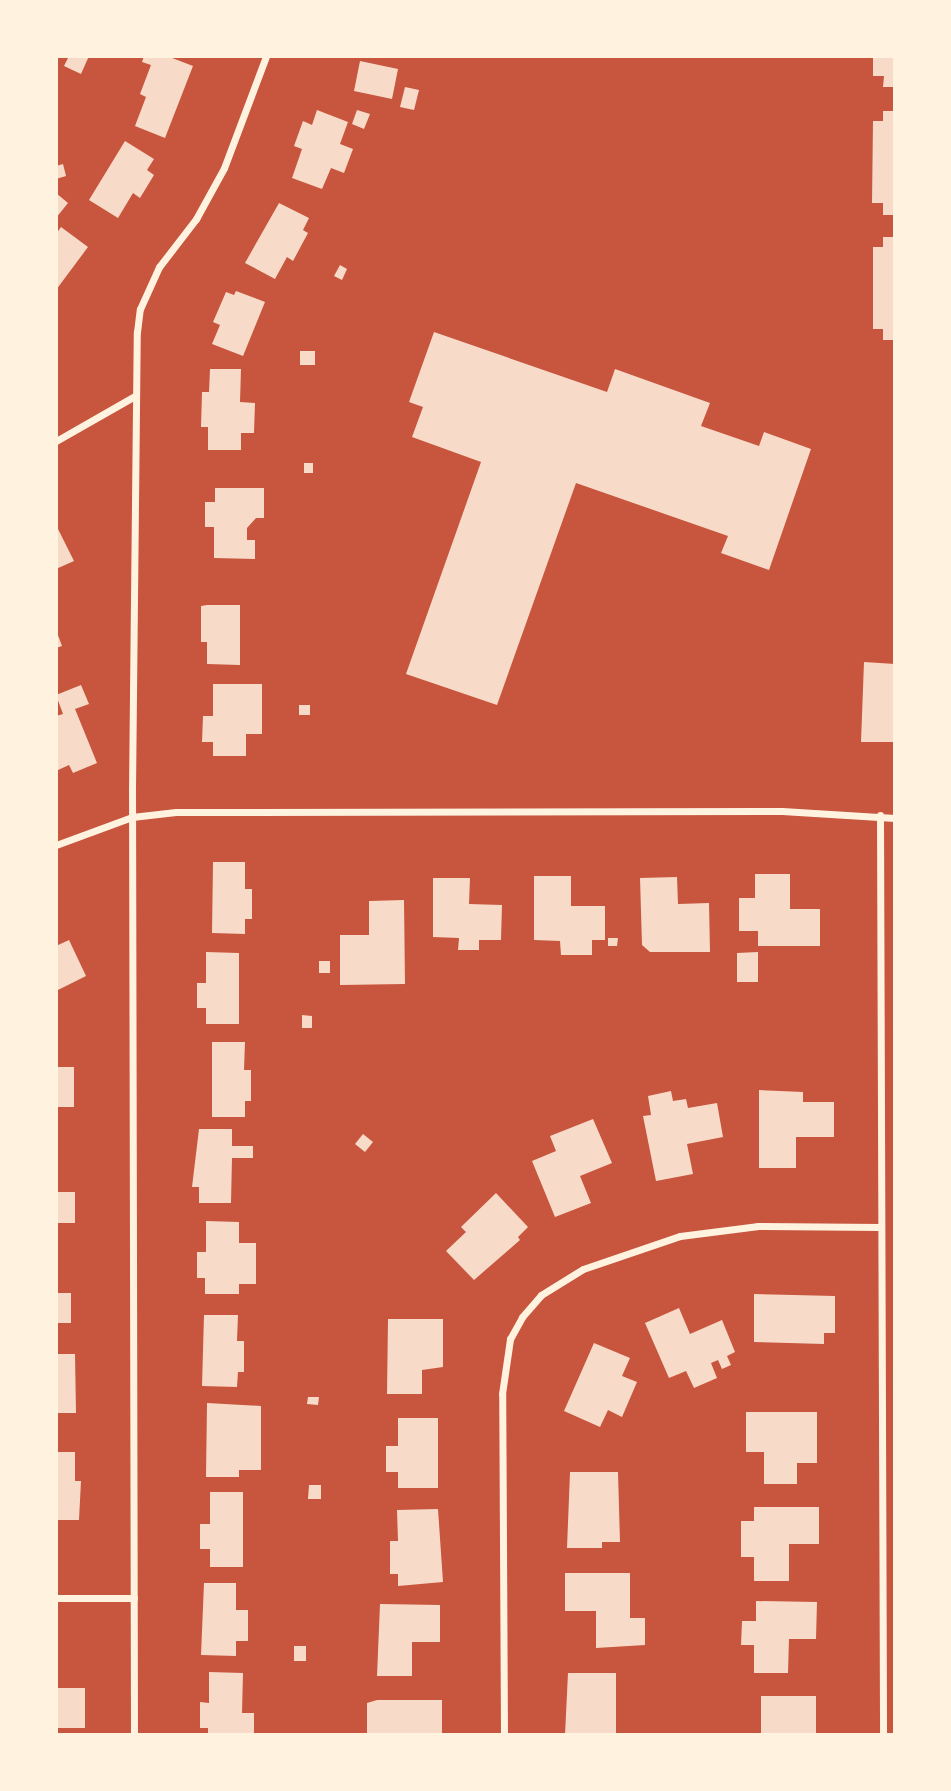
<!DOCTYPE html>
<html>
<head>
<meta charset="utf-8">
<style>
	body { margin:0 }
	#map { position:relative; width:951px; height:1791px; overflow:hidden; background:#c8553d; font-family:"Alegreya Sans",sans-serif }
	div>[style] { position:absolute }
	.building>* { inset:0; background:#f7dbc8 }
	.minor>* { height:7px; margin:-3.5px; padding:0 3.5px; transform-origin:3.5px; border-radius:3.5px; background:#fff3e0 }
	span { translate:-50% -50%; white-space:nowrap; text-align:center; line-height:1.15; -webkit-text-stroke:5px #fff3e0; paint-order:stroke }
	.frame { position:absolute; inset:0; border:58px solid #fff3e0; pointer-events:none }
</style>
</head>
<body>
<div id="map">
	<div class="building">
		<i style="clip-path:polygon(69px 56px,89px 56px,81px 74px,64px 66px)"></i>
		<i style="clip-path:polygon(144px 56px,167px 56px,193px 66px,165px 138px,135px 126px,146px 97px,140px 94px,151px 65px,142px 62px)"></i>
		<i style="clip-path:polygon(873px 56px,895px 56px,895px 87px,883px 87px,884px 76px,873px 76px)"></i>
		<i style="clip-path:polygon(360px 61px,398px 69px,392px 99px,354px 91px)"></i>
		<i style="clip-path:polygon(405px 87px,419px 90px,414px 110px,400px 107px)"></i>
		<i style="clip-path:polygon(317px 110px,348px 122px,340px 144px,353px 149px,344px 173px,331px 168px,322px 189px,292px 178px,302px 149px,294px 146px,303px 121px,312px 125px)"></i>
		<i style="clip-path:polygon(357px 110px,370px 114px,364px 129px,352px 124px)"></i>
		<i style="clip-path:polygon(883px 111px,895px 111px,895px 215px,883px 215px,883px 203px,872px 203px,873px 121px,883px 121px)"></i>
		<i style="clip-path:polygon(125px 141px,154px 159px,147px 170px,154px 175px,140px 198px,133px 193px,118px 218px,89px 200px)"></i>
		<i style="clip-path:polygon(63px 164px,66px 176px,56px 179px,56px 166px)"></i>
		<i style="clip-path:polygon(56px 193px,68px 203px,56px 218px)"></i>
		<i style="clip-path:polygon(279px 203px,309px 218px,303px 230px,308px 233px,293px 261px,287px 257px,275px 279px,245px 263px)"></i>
		<i style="clip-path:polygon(61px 227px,88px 247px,56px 290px,56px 234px)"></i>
		<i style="clip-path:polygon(883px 237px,895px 237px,895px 340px,883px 340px,883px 329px,873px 329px,873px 247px,883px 247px)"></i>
		<i style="clip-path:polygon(340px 265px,347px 269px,342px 280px,334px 276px)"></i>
		<i style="clip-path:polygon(236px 291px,265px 302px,243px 356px,212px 344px,220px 325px,213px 322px,226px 292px,234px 295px)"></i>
		<i style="clip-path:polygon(434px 332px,607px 392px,615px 369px,710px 403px,701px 426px,759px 446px,764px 432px,811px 449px,769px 570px,721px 553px,728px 536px,576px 483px,497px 705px,406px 674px,481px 462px,412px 437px,423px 407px,409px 402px)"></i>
		<i style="clip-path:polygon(300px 351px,315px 351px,315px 365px,300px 365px)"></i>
		<i style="clip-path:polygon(210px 369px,241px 369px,240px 402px,255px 403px,254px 433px,241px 433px,241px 450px,208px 450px,208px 427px,201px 427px,202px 392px,209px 392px)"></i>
		<i style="clip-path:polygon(304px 463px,313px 463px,313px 473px,304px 473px)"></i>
		<i style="clip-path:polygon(215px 488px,264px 488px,264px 518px,256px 518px,247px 528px,247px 540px,255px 540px,255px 559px,214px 558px,214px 527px,205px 527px,205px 502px,215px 502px)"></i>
		<i style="clip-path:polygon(56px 525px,74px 561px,56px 569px)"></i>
		<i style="clip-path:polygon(207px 605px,240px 605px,240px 665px,207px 664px,207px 642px,201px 642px,201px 606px)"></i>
		<i style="clip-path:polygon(56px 630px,62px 646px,56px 648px)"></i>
		<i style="clip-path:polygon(864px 662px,895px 664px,895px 742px,861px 742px)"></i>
		<i style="clip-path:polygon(213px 684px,262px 684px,262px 734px,246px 734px,246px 756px,213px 756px,213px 742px,202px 742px,203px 716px,213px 716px)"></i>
		<i style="clip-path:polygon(81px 685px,89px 704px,75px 709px,97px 763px,73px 773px,69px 765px,56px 771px,56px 716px,63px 714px,56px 695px)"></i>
		<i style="clip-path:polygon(299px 705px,310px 705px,310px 715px,299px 715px)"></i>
		<i style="clip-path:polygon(213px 862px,245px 862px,245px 889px,252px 889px,252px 919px,245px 919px,245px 934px,212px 933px)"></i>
		<i style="clip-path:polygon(755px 874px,790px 874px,790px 909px,820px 909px,820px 946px,758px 946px,758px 931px,739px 931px,739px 898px,755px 898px)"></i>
		<i style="clip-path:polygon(534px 876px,571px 876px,571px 906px,605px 906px,605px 940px,592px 940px,592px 955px,561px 955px,560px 941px,534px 940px)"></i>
		<i style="clip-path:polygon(677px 877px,678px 904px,709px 903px,710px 952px,650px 952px,642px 945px,640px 878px)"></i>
		<i style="clip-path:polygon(433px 878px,470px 878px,469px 904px,502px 905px,501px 940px,479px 940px,479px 950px,458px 950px,459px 938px,433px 937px)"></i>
		<i style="clip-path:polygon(404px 900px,405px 984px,340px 985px,340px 935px,369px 935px,369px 901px)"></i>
		<i style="clip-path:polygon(608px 938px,618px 938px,617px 946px,608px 946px)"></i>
		<i style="clip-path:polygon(69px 940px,86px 976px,56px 991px,56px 946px)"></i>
		<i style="clip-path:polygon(206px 952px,239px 953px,239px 1024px,206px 1024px,206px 1008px,197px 1008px,197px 983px,206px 983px)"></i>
		<i style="clip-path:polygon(758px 952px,758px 982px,737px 982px,737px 953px)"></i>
		<i style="clip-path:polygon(319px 961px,330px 961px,330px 973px,319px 973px)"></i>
		<i style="clip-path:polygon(302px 1015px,312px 1016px,312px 1028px,302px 1028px)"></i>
		<i style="clip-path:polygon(212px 1042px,245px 1042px,244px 1070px,251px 1070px,251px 1101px,245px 1101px,245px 1117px,212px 1117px)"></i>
		<i style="clip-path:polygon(56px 1067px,74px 1067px,74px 1107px,56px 1107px)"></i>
		<i style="clip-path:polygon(759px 1090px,803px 1092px,803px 1102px,834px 1102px,834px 1137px,796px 1137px,796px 1168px,759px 1168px)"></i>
		<i style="clip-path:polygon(671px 1091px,673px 1101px,686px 1099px,688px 1108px,717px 1103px,723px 1137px,687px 1144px,693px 1174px,656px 1181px,643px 1116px,651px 1115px,648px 1096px)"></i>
		<i style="clip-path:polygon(593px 1119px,612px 1163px,580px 1176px,591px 1203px,555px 1217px,532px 1161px,556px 1151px,550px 1136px)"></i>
		<i style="clip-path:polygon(199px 1129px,232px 1129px,232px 1146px,253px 1146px,253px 1158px,232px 1158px,231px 1203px,199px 1203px,199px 1187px,192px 1187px)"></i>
		<i style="clip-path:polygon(363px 1134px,373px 1142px,365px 1152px,355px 1144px)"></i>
		<i style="clip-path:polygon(56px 1192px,75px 1192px,75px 1223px,56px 1223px)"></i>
		<i style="clip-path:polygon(496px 1193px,528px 1227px,518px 1237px,520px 1240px,474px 1280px,446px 1251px,466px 1232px,461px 1227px)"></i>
		<i style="clip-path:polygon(206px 1221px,239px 1222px,239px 1243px,256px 1243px,256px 1284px,239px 1284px,239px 1294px,205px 1294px,205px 1278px,197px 1278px,197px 1252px,206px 1252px)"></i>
		<i style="clip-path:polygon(56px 1293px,71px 1293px,71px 1323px,56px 1323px)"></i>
		<i style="clip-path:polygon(754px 1294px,835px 1296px,835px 1333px,824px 1333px,824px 1344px,754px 1342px)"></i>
		<i style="clip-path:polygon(679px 1308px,690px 1334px,722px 1320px,735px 1352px,727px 1356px,731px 1365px,722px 1369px,718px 1360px,711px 1363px,717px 1378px,694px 1388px,686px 1371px,669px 1378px,645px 1323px)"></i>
		<i style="clip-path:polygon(204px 1315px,238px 1315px,237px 1341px,244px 1341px,244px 1372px,238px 1372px,237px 1387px,202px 1386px)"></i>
		<i style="clip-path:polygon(388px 1319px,443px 1319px,443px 1367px,422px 1370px,422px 1394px,387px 1394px)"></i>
		<i style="clip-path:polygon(594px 1343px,630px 1358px,622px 1376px,637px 1382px,622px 1417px,608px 1410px,600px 1427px,564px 1411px)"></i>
		<i style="clip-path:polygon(56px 1354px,75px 1354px,76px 1413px,56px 1413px)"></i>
		<i style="clip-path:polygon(308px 1397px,319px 1397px,318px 1405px,307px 1404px)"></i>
		<i style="clip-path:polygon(207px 1403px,261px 1406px,261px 1470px,239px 1470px,239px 1477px,206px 1477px)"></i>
		<i style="clip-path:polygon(746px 1412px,817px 1412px,817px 1463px,797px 1463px,797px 1484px,764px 1484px,764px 1452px,746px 1452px)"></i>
		<i style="clip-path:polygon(398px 1418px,438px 1418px,438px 1488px,398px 1488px,398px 1472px,386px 1472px,386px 1446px,398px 1446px)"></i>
		<i style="clip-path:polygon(56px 1452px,75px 1452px,75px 1481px,81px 1481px,79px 1520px,56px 1520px)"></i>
		<i style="clip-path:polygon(570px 1472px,618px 1472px,620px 1542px,602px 1542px,602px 1548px,567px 1548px)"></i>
		<i style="clip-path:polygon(309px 1485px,321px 1485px,321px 1499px,308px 1499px)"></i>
		<i style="clip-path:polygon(210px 1492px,243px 1492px,243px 1567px,210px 1567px,210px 1549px,200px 1549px,200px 1524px,210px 1524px)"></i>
		<i style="clip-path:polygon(754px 1507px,819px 1507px,819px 1544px,789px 1544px,789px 1581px,754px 1581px,754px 1557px,741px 1557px,741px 1521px,754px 1521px)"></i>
		<i style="clip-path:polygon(438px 1509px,443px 1582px,398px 1586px,398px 1574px,390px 1574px,390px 1541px,398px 1541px,397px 1510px)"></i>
		<i style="clip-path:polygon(565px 1573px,630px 1573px,630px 1618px,645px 1618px,645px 1645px,596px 1648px,596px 1611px,565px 1611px)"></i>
		<i style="clip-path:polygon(204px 1583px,236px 1583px,236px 1610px,248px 1610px,248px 1641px,236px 1641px,236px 1656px,201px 1655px)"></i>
		<i style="clip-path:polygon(756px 1601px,817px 1602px,816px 1639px,789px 1639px,788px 1673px,754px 1673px,754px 1645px,741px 1645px,742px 1621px,756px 1621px)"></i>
		<i style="clip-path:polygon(380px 1604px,440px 1605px,440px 1642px,412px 1642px,412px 1676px,377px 1676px)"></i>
		<i style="clip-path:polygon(294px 1646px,306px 1646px,306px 1661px,294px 1661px)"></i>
		<i style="clip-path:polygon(209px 1672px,243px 1673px,242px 1713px,254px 1713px,254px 1735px,208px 1735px,208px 1728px,200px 1728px,200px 1702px,209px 1703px)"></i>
		<i style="clip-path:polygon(568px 1673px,616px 1673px,616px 1735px,565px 1735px)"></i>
		<i style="clip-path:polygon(56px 1688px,85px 1688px,85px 1728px,56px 1728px)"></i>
		<i style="clip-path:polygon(761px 1696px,816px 1696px,816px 1735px,761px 1735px)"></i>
		<i style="clip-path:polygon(377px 1700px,442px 1700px,442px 1735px,367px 1735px,367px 1703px)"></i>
	</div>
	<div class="minor">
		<i style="left:56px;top:441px;width:91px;rotate:-29.7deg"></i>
		<i style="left:880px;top:815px;width:920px;rotate:89.81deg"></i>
		<i style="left:56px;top:845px;width:81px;rotate:-20.2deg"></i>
		<i style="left:132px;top:817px;width:44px;rotate:-6.5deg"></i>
		<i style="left:176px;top:812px;width:606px;rotate:-0.09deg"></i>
		<i style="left:782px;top:811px;width:113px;rotate:3.5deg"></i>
		<i style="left:56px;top:1598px;width:78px"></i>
		<i style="left:134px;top:1735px;width:945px;rotate:-90.12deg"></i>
		<i style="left:132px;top:790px;width:458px;rotate:-89.4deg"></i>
		<i style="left:137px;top:332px;width:23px;rotate:-83deg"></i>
		<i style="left:140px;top:309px;width:46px;rotate:-65.7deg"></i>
		<i style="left:159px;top:267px;width:61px;rotate:-52.4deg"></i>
		<i style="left:196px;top:219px;width:58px;rotate:-61.2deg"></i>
		<i style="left:224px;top:168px;width:120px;rotate:-69.4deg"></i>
		<i style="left:504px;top:1735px;width:341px;rotate:-90.3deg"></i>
		<i style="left:502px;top:1394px;width:56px;rotate:-81.7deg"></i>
		<i style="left:510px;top:1339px;width:25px;rotate:-61deg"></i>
		<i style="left:522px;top:1317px;width:29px;rotate:-49deg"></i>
		<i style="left:541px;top:1295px;width:49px;rotate:-31.8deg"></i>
		<i style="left:583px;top:1269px;width:102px;rotate:-18.8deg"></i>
		<i style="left:680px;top:1236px;width:79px;rotate:-7.3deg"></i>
		<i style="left:758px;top:1226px;width:122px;rotate:0.5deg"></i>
	</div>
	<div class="frame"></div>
</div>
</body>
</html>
